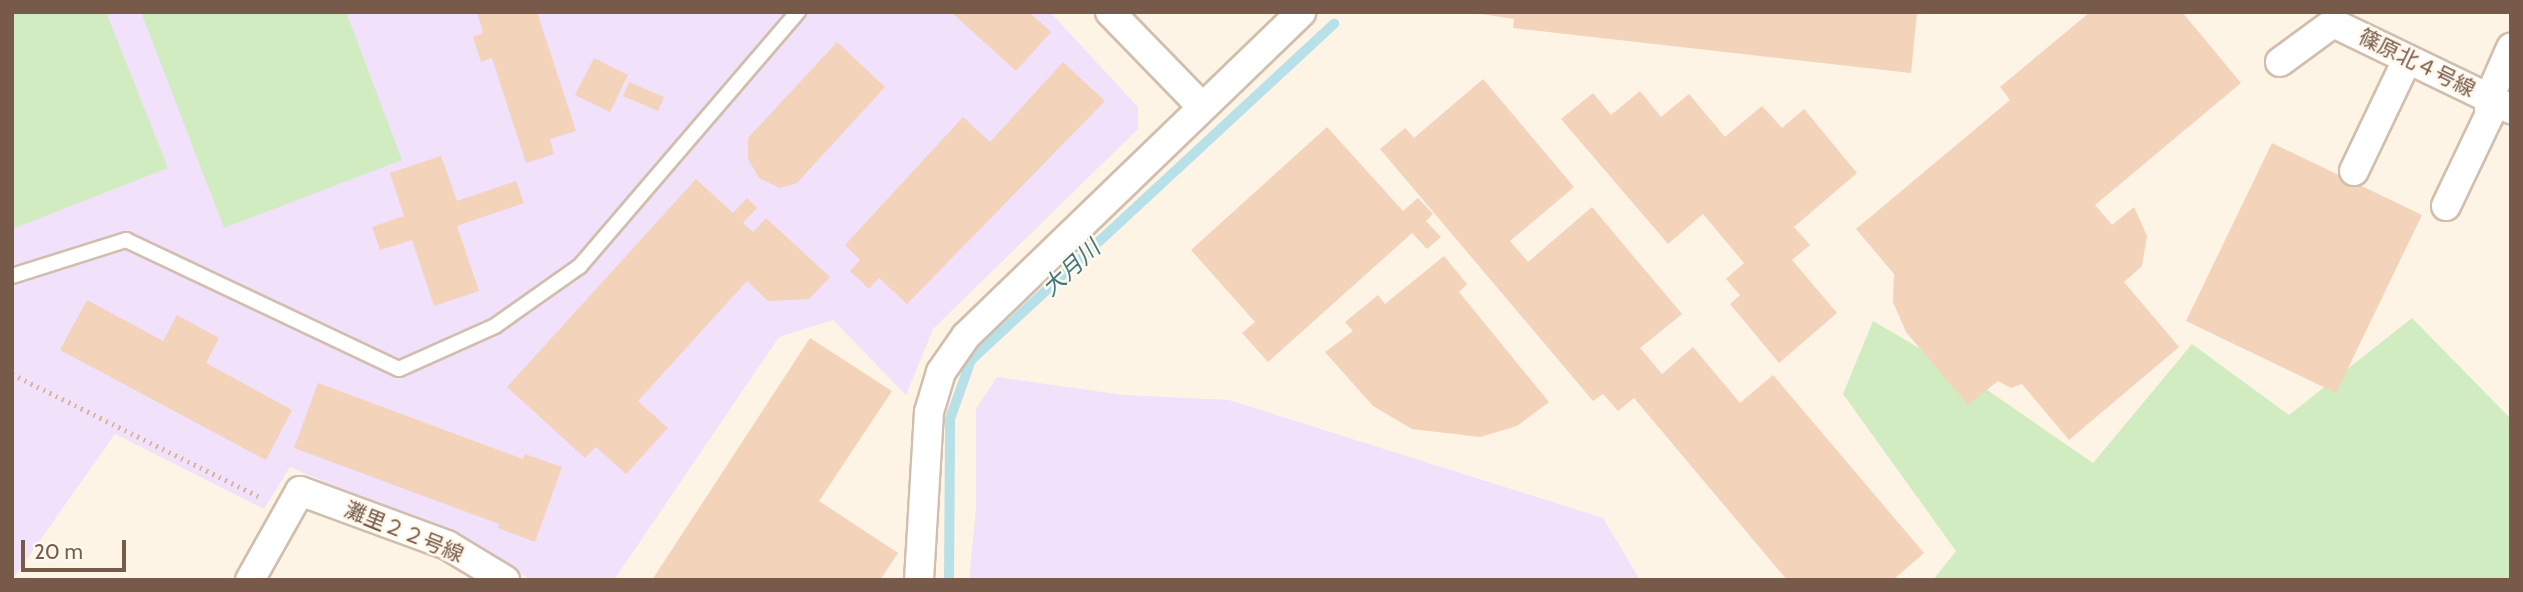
<!DOCTYPE html>
<html>
<head>
<meta charset="utf-8">
<style>
	body { margin:0 }
	#map { position:relative; width:2523px; height:592px; overflow:hidden; background:#fdf4e5; font-family:Cabin,"Noto Sans JP",sans-serif }
	div>[style] { position:absolute }
	.education>* { inset:0; background:#f1e1fa }
	.green>* { inset:0; background:#d2ecc2 }
	.stream>* { height:10px; margin:-5px; padding:0 5px; transform-origin:5px; border-radius:5px; background:#b8e0e8 }
	.building>* { inset:0; background:#f4d3bb }
	.path>* { height:4.5px; margin-top:-2.25px; transform-origin:0; background:repeating-linear-gradient(90deg,#d9b69e 0 2px,transparent 0 7px) }
	.roads { filter:drop-shadow(2px 0 #d1bead) drop-shadow(-2px 0 #d1bead) drop-shadow(0 2px #d1bead) drop-shadow(0 -2px #d1bead) }
	.service>* { height:14px; margin:-7px; padding:0 7px; transform-origin:7px; border-radius:7px; background:#fff }
	.minor>* { height:28px; margin:-14px; padding:0 14px; transform-origin:14px; border-radius:14px; background:#fff }
	span { translate:-50% -50%; white-space:nowrap; text-align:center; line-height:1.15; -webkit-text-stroke:5px #fff8ec; paint-order:stroke }
	.street-label { font-size:21px; color:#775a49 }
	.water-label { font-size:23px; color:#3f7784; font-style:italic }
	.frame { position:absolute; inset:0; border:14px solid #775a49; pointer-events:none }
	.scale { position:absolute; left:21px; top:540px; width:105px; height:32px; box-sizing:border-box; border:4px solid #775a49; border-top:0; padding-left:9px; font-size:21px; line-height:24px; white-space:nowrap; color:#775a49; -webkit-text-stroke:5px #fff8ec; paint-order:stroke }
</style>
</head>
<body>
<div id="map">
	<div class="education">
		<i style="clip-path:polygon(12px 12px,1050px 12px,1138px 107px,1138px 129px,933px 329px,906px 395px,833px 320px,779px 337px,614px 580px,532px 580px,445px 533px,290px 467px,264px 509px,115px 434px,12px 580px)"></i>
		<i style="clip-path:polygon(997px 377px,1123px 395px,1229px 400px,1603px 518px,1640px 580px,969px 580px,976px 509px,976px 409px)"></i>
	</div>
	<div class="green">
		<i style="clip-path:polygon(12px 12px,106px 12px,168px 168px,12px 229px)"></i>
		<i style="clip-path:polygon(141px 12px,346px 12px,402px 160px,224px 228px)"></i>
		<i style="clip-path:polygon(2412px 318px,2511px 419px,2511px 580px,1933px 580px,1956px 551px,1843px 394px,1873px 321px,1967px 376px,2093px 463px,2192px 344px,2289px 415px)"></i>
	</div>
	<div class="stream">
		<i style="left:949px;top:580px;width:161px;rotate:-89.6deg"></i>
		<i style="left:950px;top:419px;width:63px;rotate:-70.4deg"></i>
		<i style="left:971px;top:360px;width:495px;rotate:-42.8deg"></i>
	</div>
	<div class="building">
		<i style="clip-path:polygon(477px 12px,537px 12px,576px 131px,550px 139px,554px 154px,526px 163px,492px 58px,481px 62px,473px 37px,483px 33px)"></i>
		<i style="clip-path:polygon(951px 12px,1029px 12px,1051px 32px,1016px 71px)"></i>
		<i style="clip-path:polygon(1467px 12px,1917px 12px,1911px 73px,1513px 28px,1514px 19px)"></i>
		<i style="clip-path:polygon(2090px 12px,2182px 12px,2241px 83px,2095px 205px,2112px 225px,2134px 207px,2147px 236px,2142px 266px,2124px 282px,2179px 347px,2069px 440px,2022px 384px,2011px 388px,1998px 381px,1968px 405px,1906px 332px,1893px 302px,1894px 274px,1856px 229px,2010px 100px,2000px 87px)"></i>
		<i style="clip-path:polygon(837px 42px,885px 87px,797px 183px,780px 188px,759px 178px,748px 159px,748px 138px)"></i>
		<i style="clip-path:polygon(594px 58px,628px 75px,610px 112px,575px 95px)"></i>
		<i style="clip-path:polygon(1063px 62px,1105px 101px,907px 304px,879px 278px,869px 289px,850px 271px,860px 260px,845px 245px,963px 117px,990px 142px)"></i>
		<i style="clip-path:polygon(1483px 79px,1574px 187px,1510px 241px,1528px 262px,1592px 207px,1682px 314px,1640px 348px,1662px 374px,1693px 347px,1740px 403px,1773px 375px,1924px 553px,1893px 580px,1787px 580px,1634px 398px,1618px 411px,1603px 394px,1593px 401px,1380px 149px,1405px 128px,1414px 138px)"></i>
		<i style="clip-path:polygon(629px 82px,664px 97px,658px 111px,623px 96px)"></i>
		<i style="clip-path:polygon(1640px 91px,1661px 117px,1689px 94px,1725px 137px,1762px 106px,1782px 128px,1804px 109px,1857px 173px,1794px 227px,1810px 245px,1792px 260px,1837px 313px,1779px 363px,1730px 304px,1740px 295px,1726px 279px,1744px 263px,1703px 214px,1668px 244px,1561px 119px,1593px 93px,1611px 115px)"></i>
		<i style="clip-path:polygon(1327px 127px,1403px 211px,1418px 198px,1433px 214px,1426px 221px,1441px 237px,1427px 249px,1412px 233px,1268px 362px,1242px 333px,1255px 322px,1191px 250px)"></i>
		<i style="clip-path:polygon(2272px 143px,2422px 215px,2336px 393px,2186px 321px)"></i>
		<i style="clip-path:polygon(441px 156px,457px 201px,516px 181px,524px 203px,457px 226px,479px 291px,434px 306px,412px 240px,380px 250px,372px 227px,404px 216px,390px 173px)"></i>
		<i style="clip-path:polygon(696px 179px,733px 213px,747px 198px,757px 208px,743px 223px,753px 232px,766px 218px,830px 277px,809px 299px,768px 301px,747px 281px,638px 401px,668px 428px,626px 474px,596px 447px,585px 458px,507px 387px)"></i>
		<i style="clip-path:polygon(1444px 256px,1467px 284px,1459px 292px,1549px 402px,1517px 426px,1480px 437px,1412px 429px,1373px 406px,1325px 352px,1353px 331px,1345px 322px,1378px 295px,1385px 304px)"></i>
		<i style="clip-path:polygon(87px 300px,163px 341px,177px 315px,219px 338px,206px 363px,292px 410px,266px 460px,60px 350px)"></i>
		<i style="clip-path:polygon(810px 338px,892px 391px,819px 501px,898px 553px,880px 580px,652px 580px)"></i>
		<i style="clip-path:polygon(318px 383px,523px 459px,525px 454px,562px 467px,535px 542px,498px 528px,499px 524px,294px 448px)"></i>
	</div>
	<div class="path">
		<i style="left:12px;top:374px;width:277px;rotate:26.4deg"></i>
	</div>
	<div class="roads">
		<div class="service">
			<i style="left:12px;top:276px;width:120px;rotate:-17.5deg"></i>
			<i style="left:126px;top:240px;width:302px;rotate:25.3deg"></i>
			<i style="left:399px;top:369px;width:105px;rotate:-24.1deg"></i>
			<i style="left:495px;top:326px;width:104px;rotate:-35.2deg"></i>
			<i style="left:580px;top:266px;width:335px;rotate:-49.4deg"></i>
		</div>
		<div class="minor">
			<i style="left:1110px;top:12px;width:132px;rotate:45.9deg"></i>
			<i style="left:2333px;top:23px;width:173px;rotate:25.7deg"></i>
			<i style="left:2489px;top:98px;width:55px;rotate:-66.3deg"></i>
			<i style="left:2280px;top:62px;width:66px;rotate:-36.3deg"></i>
			<i style="left:2354px;top:171px;width:123px;rotate:-64.5deg"></i>
			<i style="left:2446px;top:206px;width:100px;rotate:-64.5deg"></i>
			<i style="left:2489px;top:116px;width:18px;rotate:-90deg"></i>
			<i style="left:2489px;top:98px;width:25px;rotate:27deg"></i>
			<i style="left:250px;top:580px;width:102px;rotate:-60.7deg"></i>
			<i style="left:300px;top:491px;width:157px;rotate:20.2deg"></i>
			<i style="left:447px;top:545px;width:68px;rotate:31.1deg"></i>
			<i style="left:919px;top:580px;width:168px;rotate:-86.6deg"></i>
			<i style="left:929px;top:412px;width:42px;rotate:-73.3deg"></i>
			<i style="left:941px;top:372px;width:44px;rotate:-55.2deg"></i>
			<i style="left:966px;top:336px;width:466px;rotate:-44deg"></i>
		</div>
	</div>
	<div class="street-label">
		<span style="left:2417px;top:63px;rotate:26deg">篠原北４号線</span>
		<span style="left:404px;top:532px;rotate:22deg">灘里２２号線</span>
	</div>
	<div class="water-label">
		<span style="left:1071px;top:268px;rotate:-43deg">大月川</span>
	</div>
	<div class="frame"></div>
	<div class="scale">20 m</div>
</div>
</body>
</html>
